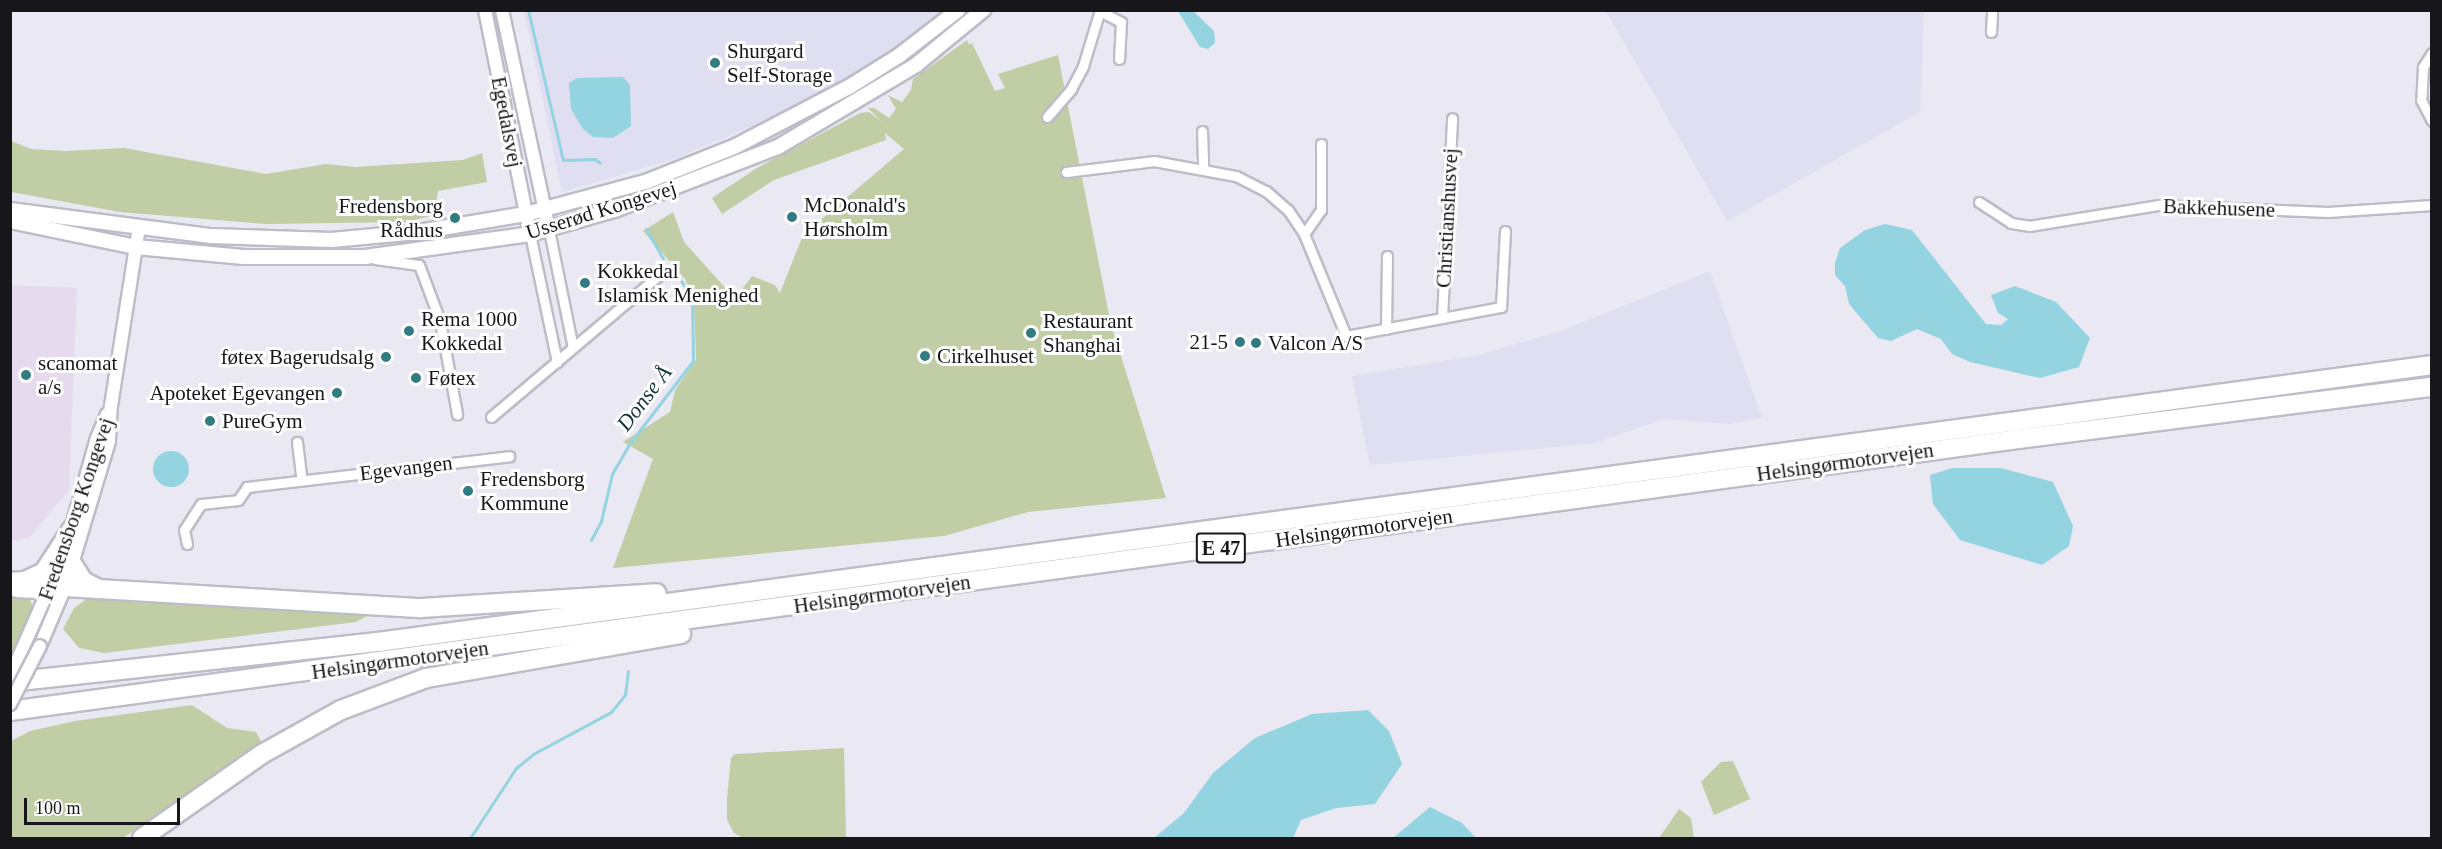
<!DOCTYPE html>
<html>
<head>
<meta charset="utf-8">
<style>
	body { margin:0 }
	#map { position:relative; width:2442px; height:849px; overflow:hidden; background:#e9e8f3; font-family:Georgia,serif }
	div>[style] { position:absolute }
	.commercial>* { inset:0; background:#e6daef }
	.built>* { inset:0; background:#e0def1 }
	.green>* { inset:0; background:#c1cea5 }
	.water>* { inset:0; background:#94d3e0 }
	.round { border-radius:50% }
	.stream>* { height:3px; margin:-1.5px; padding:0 1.5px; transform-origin:1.5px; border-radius:1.5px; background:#94d3e0 }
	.roads { filter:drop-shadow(2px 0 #bdbcc7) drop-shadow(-2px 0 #bdbcc7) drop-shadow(0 2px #bdbcc7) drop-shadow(0 -2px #bdbcc7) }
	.minor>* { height:9px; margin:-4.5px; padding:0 4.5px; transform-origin:4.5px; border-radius:4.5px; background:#fff }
	.tertiary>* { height:12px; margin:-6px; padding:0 6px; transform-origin:6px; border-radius:6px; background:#fff }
	.secondary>* { height:14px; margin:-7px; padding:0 7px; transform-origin:7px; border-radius:7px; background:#fff }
	.motorway>* { height:18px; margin:-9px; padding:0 9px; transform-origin:9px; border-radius:9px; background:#fff }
	.bridges { filter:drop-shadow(2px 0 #bdbcc7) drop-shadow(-2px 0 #bdbcc7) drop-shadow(0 2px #bdbcc7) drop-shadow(0 -2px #bdbcc7) }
	.tertiary-bridge>* { height:12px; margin:-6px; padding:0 6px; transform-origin:6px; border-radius:6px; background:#fff }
	.dots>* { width:16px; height:16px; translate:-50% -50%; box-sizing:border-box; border:3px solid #fff; border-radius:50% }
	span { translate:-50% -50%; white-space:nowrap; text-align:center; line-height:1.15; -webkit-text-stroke:6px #fff; paint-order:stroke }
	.shield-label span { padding:2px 4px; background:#fff; border:2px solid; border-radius:4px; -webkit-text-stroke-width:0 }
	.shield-label { font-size:20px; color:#17161a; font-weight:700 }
	.poi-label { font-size:21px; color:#17161a }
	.left { translate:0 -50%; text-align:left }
	.right { translate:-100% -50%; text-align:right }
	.street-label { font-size:21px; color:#17161a }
	.water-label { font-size:22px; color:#16353c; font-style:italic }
	.frame { position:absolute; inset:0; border:12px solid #17161a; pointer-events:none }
	.scale { position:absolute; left:24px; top:798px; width:156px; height:27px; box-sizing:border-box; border:3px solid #17161a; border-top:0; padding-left:8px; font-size:18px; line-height:21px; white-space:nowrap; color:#17161a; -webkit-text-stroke:4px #fff; paint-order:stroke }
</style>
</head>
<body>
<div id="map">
	<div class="commercial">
		<i style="clip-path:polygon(10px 285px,77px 288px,69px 490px,29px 538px,11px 541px)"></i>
	</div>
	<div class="built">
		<i style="clip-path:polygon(524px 11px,958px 11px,839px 90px,671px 160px,562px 192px)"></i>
		<i style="clip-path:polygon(1606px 11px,1924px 11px,1920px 112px,1727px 221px)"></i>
		<i style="clip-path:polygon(1710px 271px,1762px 418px,1729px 424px,1664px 419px,1595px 443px,1370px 465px,1352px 376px,1475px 356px,1558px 332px)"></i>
	</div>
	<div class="green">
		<i style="clip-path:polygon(967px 40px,969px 45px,972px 43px,995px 91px,1005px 88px,998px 74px,1058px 55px,1111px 325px,1166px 498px,1028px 512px,944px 536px,613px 568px,653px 459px,623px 442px,670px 412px,675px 390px,696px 360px,694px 302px,685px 279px,643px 231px,673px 212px,684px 242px,729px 292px,738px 295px,752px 276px,775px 285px,780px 293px,803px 235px,904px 149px,885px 133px,886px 140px,774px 180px,722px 214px,712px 198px,757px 168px,860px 113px,869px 112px,882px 122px,868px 108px,874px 108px,889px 118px,896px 109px,888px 95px,902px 102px,911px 90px,913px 79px)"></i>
		<i style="clip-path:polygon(11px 141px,31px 149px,66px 151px,124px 148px,266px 174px,326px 164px,355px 167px,463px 160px,482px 153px,487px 182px,438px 191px,434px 215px,407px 222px,266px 224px,120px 212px,11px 192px)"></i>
		<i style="clip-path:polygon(11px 594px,30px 599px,33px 608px,11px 655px)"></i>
		<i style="clip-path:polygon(88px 598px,190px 604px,374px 612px,356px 622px,104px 653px,79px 648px,63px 629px,74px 608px)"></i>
		<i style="clip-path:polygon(192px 705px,227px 728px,256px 732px,262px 743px,123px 838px,11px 838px,11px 741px,30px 731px,75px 721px)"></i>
		<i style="clip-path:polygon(844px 748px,846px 837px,741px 837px,734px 833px,727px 820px,727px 798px,731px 758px,735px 754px)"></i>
		<i style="clip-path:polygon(1733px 761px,1750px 799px,1714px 815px,1701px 782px,1721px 762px)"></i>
		<i style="clip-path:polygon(1679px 809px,1691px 818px,1694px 838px,1659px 838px)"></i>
	</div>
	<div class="water">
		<i style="clip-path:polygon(1178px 11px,1193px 11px,1214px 31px,1215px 43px,1208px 49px,1200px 47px)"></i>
		<i style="clip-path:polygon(623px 77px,630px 85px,631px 126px,613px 138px,593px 137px,583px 129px,571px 109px,569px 83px,577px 78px)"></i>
		<i style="clip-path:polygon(1885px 224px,1912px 230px,1986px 324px,2001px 325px,2008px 319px,1998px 313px,1991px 295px,2015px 286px,2056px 302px,2090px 338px,2079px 367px,2040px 378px,1970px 362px,1952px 354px,1941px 339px,1917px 329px,1891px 341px,1878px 338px,1849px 304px,1845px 286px,1835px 275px,1835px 263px,1840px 248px,1865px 230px)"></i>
		<i class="round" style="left:153px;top:451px;width:36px;height:36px"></i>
		<i style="clip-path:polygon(1952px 468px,2001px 468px,2053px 482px,2073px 526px,2069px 546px,2042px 565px,1960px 540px,1933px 504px,1930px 475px)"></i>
		<i style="clip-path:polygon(1368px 710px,1389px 731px,1402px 764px,1375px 804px,1336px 808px,1301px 820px,1293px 838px,1154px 838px,1184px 813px,1213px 773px,1255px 738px,1312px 714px)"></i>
		<i style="clip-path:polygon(1430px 807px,1462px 823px,1476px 838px,1393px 838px)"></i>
	</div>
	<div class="stream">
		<i style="left:528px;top:10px;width:154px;rotate:76.9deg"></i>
		<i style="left:563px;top:160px;width:32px;rotate:-2deg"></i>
		<i style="left:595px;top:159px;width:6px;rotate:39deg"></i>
		<i style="left:646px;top:229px;width:34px;rotate:60deg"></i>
		<i style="left:591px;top:540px;width:21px;rotate:-62deg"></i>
		<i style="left:601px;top:521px;width:48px;rotate:-76.8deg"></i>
		<i style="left:612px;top:474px;width:36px;rotate:-60deg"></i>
		<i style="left:630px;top:443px;width:103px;rotate:-52.5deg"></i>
		<i style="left:693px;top:361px;width:64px;rotate:-90.9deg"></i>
		<i style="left:692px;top:297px;width:27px;rotate:-124deg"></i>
		<i style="left:470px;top:838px;width:84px;rotate:-56.7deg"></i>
		<i style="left:516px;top:768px;width:22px;rotate:-39deg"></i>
		<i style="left:533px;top:754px;width:89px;rotate:-28.3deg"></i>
		<i style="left:611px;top:712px;width:22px;rotate:-51deg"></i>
		<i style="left:625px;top:695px;width:24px;rotate:-83deg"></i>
	</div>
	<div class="roads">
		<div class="minor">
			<i style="left:1100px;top:11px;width:24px;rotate:28deg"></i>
			<i style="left:1121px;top:22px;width:37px;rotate:93deg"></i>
			<i style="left:1991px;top:32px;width:22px;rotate:-87deg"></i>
			<i style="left:2432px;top:53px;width:17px;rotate:123deg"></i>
			<i style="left:2423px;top:67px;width:33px;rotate:93deg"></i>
			<i style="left:2421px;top:100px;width:24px;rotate:62deg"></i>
			<i style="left:1047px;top:117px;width:37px;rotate:-49deg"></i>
			<i style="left:1071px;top:89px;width:26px;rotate:-62deg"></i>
			<i style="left:1083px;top:66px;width:59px;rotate:-73.1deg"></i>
			<i style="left:1202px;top:131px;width:37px;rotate:88deg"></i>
			<i style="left:1066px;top:172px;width:89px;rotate:-7.1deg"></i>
			<i style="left:1154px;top:161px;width:83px;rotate:10.4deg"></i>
			<i style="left:1236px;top:176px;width:34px;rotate:27deg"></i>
			<i style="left:1266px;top:191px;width:29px;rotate:41deg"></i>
			<i style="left:1288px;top:210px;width:29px;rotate:56deg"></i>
			<i style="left:1304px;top:234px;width:110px;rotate:67.6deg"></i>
			<i style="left:1346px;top:336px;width:158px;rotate:-10.6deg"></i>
			<i style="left:1501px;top:307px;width:76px;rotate:-87deg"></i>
			<i style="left:1979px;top:202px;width:38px;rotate:33deg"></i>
			<i style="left:2011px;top:223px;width:18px;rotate:9deg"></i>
			<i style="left:2029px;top:226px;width:132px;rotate:-9.2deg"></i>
			<i style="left:2159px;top:205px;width:169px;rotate:2.4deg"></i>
			<i style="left:2328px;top:212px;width:104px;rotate:-3.9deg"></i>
			<i style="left:549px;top:230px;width:120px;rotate:78.5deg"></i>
			<i style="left:530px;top:234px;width:131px;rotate:78.1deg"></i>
			<i style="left:1304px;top:234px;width:29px;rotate:-55deg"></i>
			<i style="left:1321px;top:210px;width:66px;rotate:-90deg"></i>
			<i style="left:375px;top:259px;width:44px;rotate:7.8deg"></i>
			<i style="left:419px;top:265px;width:60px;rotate:69.4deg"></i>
			<i style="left:440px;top:321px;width:95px;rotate:79.6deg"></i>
			<i style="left:1442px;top:318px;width:200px;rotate:-87.1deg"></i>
			<i style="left:1386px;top:329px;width:73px;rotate:-89.2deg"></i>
			<i style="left:491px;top:417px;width:219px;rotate:-40.2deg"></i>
			<i style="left:297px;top:442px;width:38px;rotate:83deg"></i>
			<i style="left:187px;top:544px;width:14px;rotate:-102deg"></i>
			<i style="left:184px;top:530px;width:31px;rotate:-57deg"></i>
			<i style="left:201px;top:504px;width:37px;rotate:-6deg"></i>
			<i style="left:238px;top:500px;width:16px;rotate:-55deg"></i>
			<i style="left:247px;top:487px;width:264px;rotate:-6.7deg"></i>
		</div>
		<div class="tertiary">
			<i style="left:485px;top:10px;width:228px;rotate:78.6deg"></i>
			<i style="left:502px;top:10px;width:225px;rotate:77.9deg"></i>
			<i style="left:40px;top:646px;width:64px;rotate:-67deg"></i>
			<i style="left:65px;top:587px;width:152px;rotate:-73.2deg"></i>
			<i style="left:109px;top:441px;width:35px;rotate:-87deg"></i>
			<i style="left:111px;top:406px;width:180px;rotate:-81.1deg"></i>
			<i style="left:10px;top:677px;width:134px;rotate:-66.3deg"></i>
			<i style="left:64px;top:554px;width:121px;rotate:-74.1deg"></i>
			<i style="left:97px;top:438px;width:26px;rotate:-67deg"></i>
		</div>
		<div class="secondary">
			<i style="left:10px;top:210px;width:203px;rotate:7.4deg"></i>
			<i style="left:211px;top:236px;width:120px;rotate:1.9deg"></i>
			<i style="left:331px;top:240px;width:87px;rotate:-5.3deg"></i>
			<i style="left:418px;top:232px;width:109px;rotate:-9.5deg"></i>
			<i style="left:526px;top:214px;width:126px;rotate:-15.1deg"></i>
			<i style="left:648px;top:181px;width:92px;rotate:-21.6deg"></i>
			<i style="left:734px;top:147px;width:130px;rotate:-27.6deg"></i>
			<i style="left:849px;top:87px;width:60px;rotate:-32.1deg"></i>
			<i style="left:900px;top:55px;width:73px;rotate:-37.8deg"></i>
			<i style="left:10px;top:221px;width:129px;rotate:11.7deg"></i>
			<i style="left:136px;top:247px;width:108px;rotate:5.3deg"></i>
			<i style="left:244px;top:257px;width:121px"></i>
			<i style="left:365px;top:257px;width:167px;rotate:-7.9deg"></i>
			<i style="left:530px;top:234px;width:91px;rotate:-16deg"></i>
			<i style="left:617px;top:209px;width:173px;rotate:-21.1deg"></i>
			<i style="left:778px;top:147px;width:161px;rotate:-30.7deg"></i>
			<i style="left:916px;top:65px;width:87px;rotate:-39.4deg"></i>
		</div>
		<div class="motorway">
			<i style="left:73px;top:565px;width:19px;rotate:58deg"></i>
			<i style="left:83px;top:581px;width:18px;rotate:27deg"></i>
			<i style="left:10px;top:582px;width:15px;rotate:-4deg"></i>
			<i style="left:25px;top:581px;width:21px;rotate:-25deg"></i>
			<i style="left:44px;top:572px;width:51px;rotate:-56.9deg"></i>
			<i style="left:65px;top:587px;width:357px;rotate:3.4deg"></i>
			<i style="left:421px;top:608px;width:236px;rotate:-3.6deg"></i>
			<i style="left:17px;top:588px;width:34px;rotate:3deg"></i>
			<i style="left:10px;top:682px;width:370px;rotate:-6.2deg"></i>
			<i style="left:378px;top:642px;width:2073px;rotate:-7.68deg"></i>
			<i style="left:10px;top:711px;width:2026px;rotate:-7.71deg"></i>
			<i style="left:2018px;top:439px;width:417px;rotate:-7.2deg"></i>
			<i style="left:142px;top:838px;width:146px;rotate:-35deg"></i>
			<i style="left:262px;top:754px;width:90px;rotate:-29.1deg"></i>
			<i style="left:341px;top:710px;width:91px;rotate:-20.6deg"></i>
			<i style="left:426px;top:678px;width:259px;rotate:-9.8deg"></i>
		</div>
	</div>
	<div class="bridges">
		<div class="tertiary-bridge">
			<i style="left:10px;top:704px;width:65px;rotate:-62.7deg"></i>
		</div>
	</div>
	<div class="dots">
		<i style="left:715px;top:63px;background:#327b80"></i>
		<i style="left:792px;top:217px;background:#327b80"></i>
		<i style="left:455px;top:218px;background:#327b80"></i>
		<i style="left:585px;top:283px;background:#327b80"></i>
		<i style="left:409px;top:331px;background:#327b80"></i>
		<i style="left:1031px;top:333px;background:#327b80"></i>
		<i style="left:1240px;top:342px;background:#327b80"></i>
		<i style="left:1256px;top:343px;background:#327b80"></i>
		<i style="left:925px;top:356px;background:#327b80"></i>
		<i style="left:386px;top:357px;background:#327b80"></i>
		<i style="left:26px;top:375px;background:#327b80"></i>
		<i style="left:416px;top:378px;background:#327b80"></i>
		<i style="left:337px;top:393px;background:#327b80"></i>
		<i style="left:210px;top:421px;background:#327b80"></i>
		<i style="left:468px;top:491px;background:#327b80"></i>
	</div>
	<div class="shield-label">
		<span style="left:1221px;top:548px">E 47</span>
	</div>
	<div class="poi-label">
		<span class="left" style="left:727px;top:63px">Shurgard<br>Self-Storage</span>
		<span class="left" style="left:804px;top:217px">McDonald's<br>Hørsholm</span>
		<span class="right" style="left:443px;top:218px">Fredensborg<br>Rådhus</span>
		<span class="left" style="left:597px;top:283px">Kokkedal<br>Islamisk Menighed</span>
		<span class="left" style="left:421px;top:331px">Rema 1000<br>Kokkedal</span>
		<span class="left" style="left:1043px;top:333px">Restaurant<br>Shanghai</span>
		<span class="right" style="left:1228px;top:342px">21-5</span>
		<span class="left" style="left:1268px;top:343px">Valcon A/S</span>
		<span class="left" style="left:937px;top:356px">Cirkelhuset</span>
		<span class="right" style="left:374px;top:357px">føtex Bagerudsalg</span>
		<span class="left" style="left:38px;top:375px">scanomat<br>a/s</span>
		<span class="left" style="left:428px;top:378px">Føtex</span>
		<span class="right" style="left:325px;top:393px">Apoteket Egevangen</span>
		<span class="left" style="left:222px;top:421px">PureGym</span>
		<span class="left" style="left:480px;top:491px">Fredensborg<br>Kommune</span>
	</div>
	<div class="street-label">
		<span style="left:507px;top:122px;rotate:79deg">Egedalsvej</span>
		<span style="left:2219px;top:208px;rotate:2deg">Bakkehusene</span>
		<span style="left:601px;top:210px;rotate:-17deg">Usserød Kongevej</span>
		<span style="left:1447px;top:218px;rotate:-87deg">Christianshusvej</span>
		<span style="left:1845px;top:462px;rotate:-8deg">Helsingørmotorvejen</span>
		<span style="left:406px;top:468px;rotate:-7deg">Egevangen</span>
		<span style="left:76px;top:509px;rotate:-71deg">Fredensborg Kongevej</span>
		<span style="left:1364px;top:528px;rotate:-8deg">Helsingørmotorvejen</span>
		<span style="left:882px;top:594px;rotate:-8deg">Helsingørmotorvejen</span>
		<span style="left:400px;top:660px;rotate:-8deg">Helsingørmotorvejen</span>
	</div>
	<div class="water-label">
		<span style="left:644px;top:398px;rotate:-53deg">Donse Å</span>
	</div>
	<div class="frame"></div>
	<div class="scale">100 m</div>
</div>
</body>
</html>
